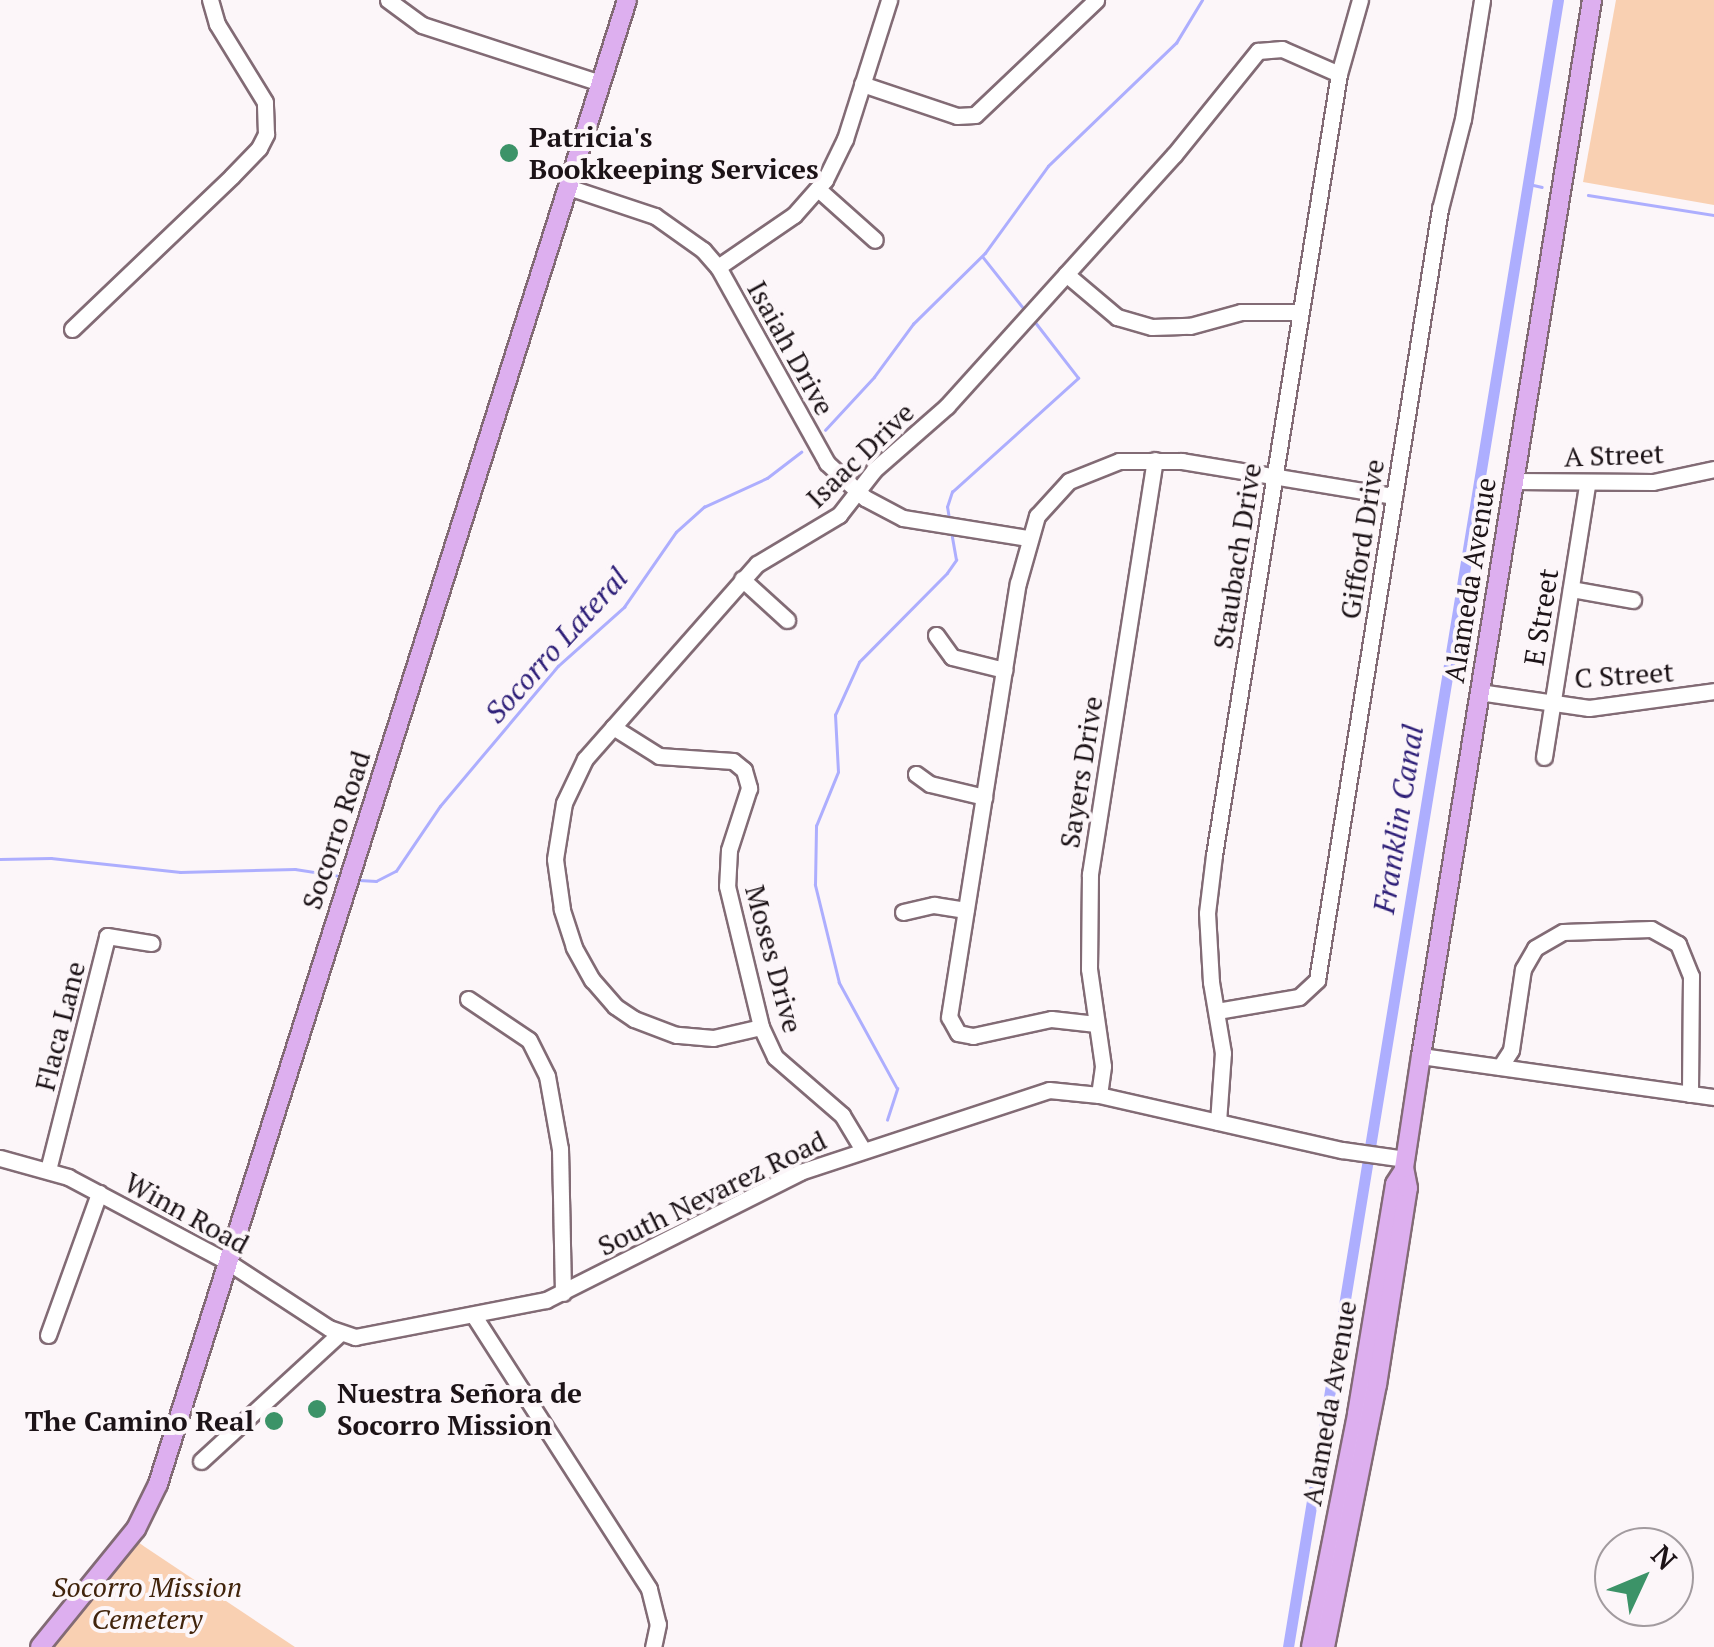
<!DOCTYPE html>
<html>
<head>
<meta charset="utf-8">
<style>
	body { margin:0 }
	#map { position:relative; width:1714px; height:1647px; overflow:hidden; background:#fcf6f9; font-family:"PT Serif",serif }
	div>[style] { position:absolute }
	.green>* { inset:0; background:#f9d0b2 }
	.stream>* { height:2.5px; margin:-1.25px; padding:0 1.25px; transform-origin:1.25px; border-radius:1.25px; background:#adaefe }
	.canal>* { height:11px; margin:-5.5px; padding:0 5.5px; transform-origin:5.5px; border-radius:5.5px; background:#adaefe }
	.roads { filter:drop-shadow(2px 0 #826b75) drop-shadow(-2px 0 #826b75) drop-shadow(0 2px #826b75) drop-shadow(0 -2px #826b75) }
	.minor>* { height:15px; margin:-7.5px; padding:0 7.5px; transform-origin:7.5px; border-radius:7.5px; background:#fff }
	.major>* { height:18px; margin:-9px; padding:0 9px; transform-origin:9px; border-radius:9px; background:#ddafef }
	.dots>* { width:28px; height:28px; translate:-50% -50%; box-sizing:border-box; border:5px solid #fcf6f9; border-radius:50% }
	span { translate:-50% -50%; white-space:nowrap; text-align:center; line-height:1.15; -webkit-text-stroke:8px #fcf6f9; paint-order:stroke }
	.poi-label { font-size:28px; color:#1c1317; font-weight:700 }
	.left { translate:0 -50%; text-align:left }
	.right { translate:-100% -50%; text-align:right }
	.street-label { font-size:28px; color:#1c1317 }
	.park-label { font-size:28px; color:#41240c; font-style:italic }
	.water-label { font-size:30px; color:#2e1f78; font-style:italic }
	.north { position:absolute; left:1594px; top:1527px; width:100px; height:100px; box-sizing:border-box; background:#fcf6f9; border:2px solid #a29b9f; border-radius:50%; rotate:46deg; font-size:28px; font-weight:700; line-height:40px; text-align:center; color:#1c1317 }
	.north::after { content:''; display:block; margin:auto; width:35px; height:45px; background:#3c9368; clip-path:polygon(50% 0,100% 100%,50% 72%,0 100%) }
</style>
</head>
<body>
<div id="map">
	<div class="green">
		<i style="clip-path:polygon(1616px 0,1714px 0,1714px 205px,1583px 182px)"></i>
		<i style="clip-path:polygon(138px 1542px,145px 1547px,295px 1647px,54px 1647px)"></i>
	</div>
	<div class="stream">
		<i style="left:1529px;top:184px;width:13px;rotate:13deg"></i>
		<i style="left:1588px;top:195px;width:128px;rotate:9deg"></i>
		<i style="left:983px;top:257px;width:68px;rotate:51.6deg"></i>
		<i style="left:825px;top:430px;width:72px;rotate:-47.2deg"></i>
		<i style="left:874px;top:377px;width:66px;rotate:-53.7deg"></i>
		<i style="left:913px;top:324px;width:101px;rotate:-44.6deg"></i>
		<i style="left:985px;top:253px;width:107px;rotate:-54.1deg"></i>
		<i style="left:1048px;top:166px;width:178px;rotate:-43.9deg"></i>
		<i style="left:1176px;top:43px;width:50px;rotate:-58.8deg"></i>
		<i style="left:949px;top:519px;width:12px;rotate:-99deg"></i>
		<i style="left:947px;top:507px;width:16px;rotate:-72deg"></i>
		<i style="left:952px;top:492px;width:170px;rotate:-42.1deg"></i>
		<i style="left:1078px;top:378px;width:73px;rotate:-127.8deg"></i>
		<i style="left:0;top:859px;width:51px;rotate:-1.1deg"></i>
		<i style="left:51px;top:858px;width:130px;rotate:6.2deg"></i>
		<i style="left:180px;top:872px;width:115px;rotate:-1.5deg"></i>
		<i style="left:295px;top:869px;width:46px;rotate:8.8deg"></i>
		<i style="left:359px;top:880px;width:17px;rotate:3deg"></i>
		<i style="left:376px;top:881px;width:22px;rotate:-27deg"></i>
		<i style="left:396px;top:871px;width:78px;rotate:-55.9deg"></i>
		<i style="left:440px;top:806px;width:183px;rotate:-49.9deg"></i>
		<i style="left:558px;top:666px;width:89px;rotate:-41.8deg"></i>
		<i style="left:624px;top:607px;width:91px;rotate:-55.3deg"></i>
		<i style="left:676px;top:532px;width:38px;rotate:-42deg"></i>
		<i style="left:704px;top:507px;width:69px;rotate:-24.7deg"></i>
		<i style="left:767px;top:478px;width:43px;rotate:-37.4deg"></i>
		<i style="left:887px;top:1120px;width:33px;rotate:-72deg"></i>
		<i style="left:897px;top:1089px;width:121px;rotate:-118.7deg"></i>
		<i style="left:839px;top:983px;width:101px;rotate:-103.8deg"></i>
		<i style="left:815px;top:885px;width:59px;rotate:-89deg"></i>
		<i style="left:816px;top:826px;width:58px;rotate:-67.8deg"></i>
		<i style="left:838px;top:772px;width:57px;rotate:-93deg"></i>
		<i style="left:835px;top:715px;width:58px;rotate:-65.6deg"></i>
		<i style="left:859px;top:662px;width:125px;rotate:-45.3deg"></i>
		<i style="left:947px;top:573px;width:16px;rotate:-55deg"></i>
		<i style="left:956px;top:560px;width:27px;rotate:-100deg"></i>
	</div>
	<div class="canal">
		<i style="left:1288px;top:1647px;width:1669px;rotate:-80.69deg"></i>
	</div>
	<div class="roads">
		<div class="minor">
			<i style="left:388px;top:0;width:42px;rotate:36.3deg"></i>
			<i style="left:422px;top:25px;width:188px;rotate:18deg"></i>
			<i style="left:862px;top:84px;width:100px;rotate:18.6deg"></i>
			<i style="left:957px;top:116px;width:18px;rotate:-3deg"></i>
			<i style="left:975px;top:115px;width:167px;rotate:-43.5deg"></i>
			<i style="left:568px;top:187px;width:92px;rotate:18.4deg"></i>
			<i style="left:655px;top:216px;width:59px;rotate:35.3deg"></i>
			<i style="left:703px;top:250px;width:23px;rotate:49deg"></i>
			<i style="left:718px;top:267px;width:224px;rotate:60.9deg"></i>
			<i style="left:827px;top:463px;width:52px;rotate:42.6deg"></i>
			<i style="left:865px;top:498px;width:43px;rotate:27.8deg"></i>
			<i style="left:903px;top:518px;width:127px;rotate:9.1deg"></i>
			<i style="left:818px;top:189px;width:76px;rotate:41.8deg"></i>
			<i style="left:718px;top:267px;width:92px;rotate:-34.4deg"></i>
			<i style="left:794px;top:215px;width:47px;rotate:-48.5deg"></i>
			<i style="left:825px;top:180px;width:46px;rotate:-64deg"></i>
			<i style="left:845px;top:139px;width:146px;rotate:-72.4deg"></i>
			<i style="left:1066px;top:274px;width:67px;rotate:40.1deg"></i>
			<i style="left:1117px;top:317px;width:36px;rotate:16deg"></i>
			<i style="left:1152px;top:327px;width:38px;rotate:-2deg"></i>
			<i style="left:1190px;top:326px;width:53px;rotate:-15.4deg"></i>
			<i style="left:1241px;top:312px;width:59px"></i>
			<i style="left:72px;top:329px;width:221px;rotate:-43.7deg"></i>
			<i style="left:232px;top:176px;width:39px;rotate:-46deg"></i>
			<i style="left:259px;top:148px;width:16px;rotate:-63deg"></i>
			<i style="left:266px;top:134px;width:32px;rotate:-92deg"></i>
			<i style="left:265px;top:102px;width:92px;rotate:-121.6deg"></i>
			<i style="left:217px;top:24px;width:25px;rotate:-106deg"></i>
			<i style="left:1514px;top:481px;width:139px;rotate:0.4deg"></i>
			<i style="left:1653px;top:482px;width:62px;rotate:-12deg"></i>
			<i style="left:742px;top:579px;width:61px;rotate:42.3deg"></i>
			<i style="left:1571px;top:589px;width:63px;rotate:10.1deg"></i>
			<i style="left:936px;top:635px;width:27px;rotate:54deg"></i>
			<i style="left:952px;top:657px;width:54px;rotate:14deg"></i>
			<i style="left:1479px;top:692px;width:111px;rotate:8.3deg"></i>
			<i style="left:1589px;top:708px;width:126px;rotate:-7.7deg"></i>
			<i style="left:613px;top:727px;width:54px;rotate:32.2deg"></i>
			<i style="left:659px;top:756px;width:74px;rotate:3.9deg"></i>
			<i style="left:733px;top:761px;width:14px;rotate:39deg"></i>
			<i style="left:744px;top:770px;width:19px;rotate:74deg"></i>
			<i style="left:749px;top:788px;width:65px;rotate:107.9deg"></i>
			<i style="left:729px;top:850px;width:36px;rotate:93deg"></i>
			<i style="left:727px;top:886px;width:145px;rotate:76.4deg"></i>
			<i style="left:761px;top:1027px;width:33px;rotate:65deg"></i>
			<i style="left:775px;top:1057px;width:89px;rotate:40.9deg"></i>
			<i style="left:842px;top:1115px;width:41px;rotate:59deg"></i>
			<i style="left:1544px;top:757px;width:276px;rotate:-81deg"></i>
			<i style="left:916px;top:774px;width:17px;rotate:36deg"></i>
			<i style="left:930px;top:784px;width:56px;rotate:13.5deg"></i>
			<i style="left:903px;top:912px;width:32px;rotate:-13deg"></i>
			<i style="left:934px;top:905px;width:32px;rotate:9deg"></i>
			<i style="left:468px;top:999px;width:73px;rotate:33.9deg"></i>
			<i style="left:529px;top:1040px;width:40px;rotate:63.4deg"></i>
			<i style="left:547px;top:1076px;width:74px;rotate:79.9deg"></i>
			<i style="left:560px;top:1149px;width:144px;rotate:88.8deg"></i>
			<i style="left:1217px;top:1011px;width:83px;rotate:-9.7deg"></i>
			<i style="left:1299px;top:997px;width:25px;rotate:-43deg"></i>
			<i style="left:1317px;top:980px;width:781px;rotate:-80.94deg"></i>
			<i style="left:1440px;top:209px;width:93px;rotate:-75.7deg"></i>
			<i style="left:1463px;top:119px;width:121px;rotate:-80.9deg"></i>
			<i style="left:1096px;top:1024px;width:45px;rotate:-173.7deg"></i>
			<i style="left:1051px;top:1019px;width:80px;rotate:167.7deg"></i>
			<i style="left:973px;top:1036px;width:15px;rotate:-169deg"></i>
			<i style="left:958px;top:1033px;width:18px;rotate:-119deg"></i>
			<i style="left:949px;top:1017px;width:439px;rotate:-81deg"></i>
			<i style="left:1018px;top:583px;width:70px;rotate:-74.2deg"></i>
			<i style="left:1037px;top:516px;width:47px;rotate:-47.6deg"></i>
			<i style="left:1069px;top:481px;width:54px;rotate:-21.8deg"></i>
			<i style="left:1119px;top:461px;width:63px"></i>
			<i style="left:1182px;top:461px;width:215px;rotate:9.4deg"></i>
			<i style="left:761px;top:1027px;width:49px;rotate:167.1deg"></i>
			<i style="left:713px;top:1038px;width:37px;rotate:-175deg"></i>
			<i style="left:676px;top:1035px;width:45px;rotate:-159.1deg"></i>
			<i style="left:634px;top:1019px;width:23px;rotate:-146deg"></i>
			<i style="left:615px;top:1006px;width:35px;rotate:-131deg"></i>
			<i style="left:592px;top:980px;width:38px;rotate:-119deg"></i>
			<i style="left:574px;top:947px;width:40px;rotate:-108deg"></i>
			<i style="left:562px;top:909px;width:50px;rotate:-98deg"></i>
			<i style="left:555px;top:859px;width:57px;rotate:-80.9deg"></i>
			<i style="left:564px;top:803px;width:49px;rotate:-64.5deg"></i>
			<i style="left:585px;top:759px;width:260px;rotate:-48.6deg"></i>
			<i style="left:757px;top:564px;width:96px;rotate:-30.9deg"></i>
			<i style="left:839px;top:515px;width:57px;rotate:-52.1deg"></i>
			<i style="left:874px;top:470px;width:97px;rotate:-41.2deg"></i>
			<i style="left:947px;top:406px;width:338px;rotate:-47.9deg"></i>
			<i style="left:1174px;top:155px;width:134px;rotate:-51.1deg"></i>
			<i style="left:1258px;top:51px;width:24px;rotate:-5deg"></i>
			<i style="left:1282px;top:49px;width:62px;rotate:23.7deg"></i>
			<i style="left:1421px;top:1056px;width:296px;rotate:8deg"></i>
			<i style="left:1500px;top:1067px;width:20px;rotate:-57deg"></i>
			<i style="left:1511px;top:1050px;width:82px;rotate:-81.6deg"></i>
			<i style="left:1523px;top:969px;width:24px;rotate:-60deg"></i>
			<i style="left:1535px;top:948px;width:32px;rotate:-30deg"></i>
			<i style="left:1563px;top:932px;width:88px;rotate:-2deg"></i>
			<i style="left:1651px;top:929px;width:31px;rotate:29deg"></i>
			<i style="left:1678px;top:944px;width:35px;rotate:68deg"></i>
			<i style="left:1691px;top:976px;width:118px;rotate:90.5deg"></i>
			<i style="left:1099px;top:1095px;width:29px;rotate:-82deg"></i>
			<i style="left:1103px;top:1066px;width:98px;rotate:-98.2deg"></i>
			<i style="left:1089px;top:969px;width:95px;rotate:-89.4deg"></i>
			<i style="left:1090px;top:874px;width:419px;rotate:-81.1deg"></i>
			<i style="left:1218px;top:1122px;width:69px;rotate:-85.9deg"></i>
			<i style="left:1223px;top:1053px;width:72px;rotate:-99.6deg"></i>
			<i style="left:1211px;top:982px;width:69px;rotate:-93.3deg"></i>
			<i style="left:1207px;top:913px;width:58px;rotate:-83.1deg"></i>
			<i style="left:1214px;top:855px;width:791px;rotate:-80.91deg"></i>
			<i style="left:1339px;top:74px;width:77px;rotate:-74.2deg"></i>
			<i style="left:0;top:1158px;width:71px;rotate:15.6deg"></i>
			<i style="left:68px;top:1177px;width:181px;rotate:28deg"></i>
			<i style="left:228px;top:1262px;width:121px;rotate:33.2deg"></i>
			<i style="left:329px;top:1328px;width:28px;rotate:19deg"></i>
			<i style="left:355px;top:1337px;width:195px;rotate:-11deg"></i>
			<i style="left:546px;top:1300px;width:284px;rotate:-26.7deg"></i>
			<i style="left:800px;top:1172px;width:262px;rotate:-18.2deg"></i>
			<i style="left:1049px;top:1090px;width:50px;rotate:5.7deg"></i>
			<i style="left:1099px;top:1095px;width:249px;rotate:12.8deg"></i>
			<i style="left:1342px;top:1150px;width:64px;rotate:8.1deg"></i>
			<i style="left:48px;top:1170px;width:241px;rotate:-75.8deg"></i>
			<i style="left:107px;top:936px;width:45px;rotate:9deg"></i>
			<i style="left:474px;top:1316px;width:324px;rotate:57.3deg"></i>
			<i style="left:649px;top:1589px;width:36px;rotate:76deg"></i>
			<i style="left:658px;top:1624px;width:24px;rotate:102deg"></i>
			<i style="left:48px;top:1335px;width:151px;rotate:-70.2deg"></i>
			<i style="left:201px;top:1461px;width:188px;rotate:-42.6deg"></i>
		</div>
		<div class="major">
			<i style="left:40px;top:1647px;width:152px;rotate:-50.9deg"></i>
			<i style="left:136px;top:1529px;width:50px;rotate:-63.9deg"></i>
			<i style="left:158px;top:1484px;width:1556px;rotate:-72.46deg"></i>
			<i style="left:1311px;top:1647px;width:237px;rotate:-78.8deg"></i>
			<i style="left:1357px;top:1414px;width:233px;rotate:-80.6deg"></i>
			<i style="left:1395px;top:1184px;width:17px;rotate:-57deg"></i>
			<i style="left:1325px;top:1647px;width:267px;rotate:-78.8deg"></i>
			<i style="left:1377px;top:1385px;width:199px;rotate:-81.1deg"></i>
			<i style="left:1408px;top:1188px;width:20px;rotate:-101deg"></i>
			<i style="left:1404px;top:1168px;width:113px;rotate:-81.4deg"></i>
			<i style="left:1421px;top:1056px;width:1070px;rotate:-80.8deg"></i>
		</div>
	</div>
	<div class="dots">
		<i style="left:509px;top:153px;background:#3c9368"></i>
		<i style="left:317px;top:1409px;background:#3c9368"></i>
		<i style="left:274px;top:1421px;background:#3c9368"></i>
	</div>
	<div class="poi-label">
		<span class="left" style="left:529px;top:153px">Patricia's<br>Bookkeeping Services</span>
		<span class="left" style="left:337px;top:1409px">Nuestra Señora de<br>Socorro Mission</span>
		<span class="right" style="left:254px;top:1421px">The Camino Real</span>
	</div>
	<div class="street-label">
		<span style="left:791px;top:348px;rotate:61deg">Isaiah Drive</span>
		<span style="left:860px;top:455px;rotate:-44deg">Isaac Drive</span>
		<span style="left:1614px;top:455px;rotate:-2deg">A Street</span>
		<span style="left:1362px;top:539px;rotate:-81deg">Gifford Drive</span>
		<span style="left:1237px;top:556px;rotate:-81deg">Staubach Drive</span>
		<span style="left:1470px;top:580px;rotate:-81deg">Alameda Avenue</span>
		<span style="left:1541px;top:617px;rotate:-81deg">E Street</span>
		<span style="left:1624px;top:675px;rotate:-4deg">C Street</span>
		<span style="left:1081px;top:772px;rotate:-81deg">Sayers Drive</span>
		<span style="left:336px;top:830px;rotate:-72deg">Socorro Road</span>
		<span style="left:774px;top:959px;rotate:75deg">Moses Drive</span>
		<span style="left:60px;top:1026px;rotate:-76deg">Flaca Lane</span>
		<span style="left:712px;top:1193px;rotate:-26deg">South Nevarez Road</span>
		<span style="left:187px;top:1213px;rotate:29deg">Winn Road</span>
		<span style="left:1329px;top:1403px;rotate:-80deg">Alameda Avenue</span>
	</div>
	<div class="park-label">
		<span style="left:147px;top:1603px">Socorro Mission<br>Cemetery</span>
	</div>
	<div class="water-label">
		<span style="left:556px;top:645px;rotate:-48deg">Socorro Lateral</span>
		<span style="left:1398px;top:819px;rotate:-81deg">Franklin Canal</span>
	</div>
	<div class="north">N</div>
</div>
</body>
</html>
